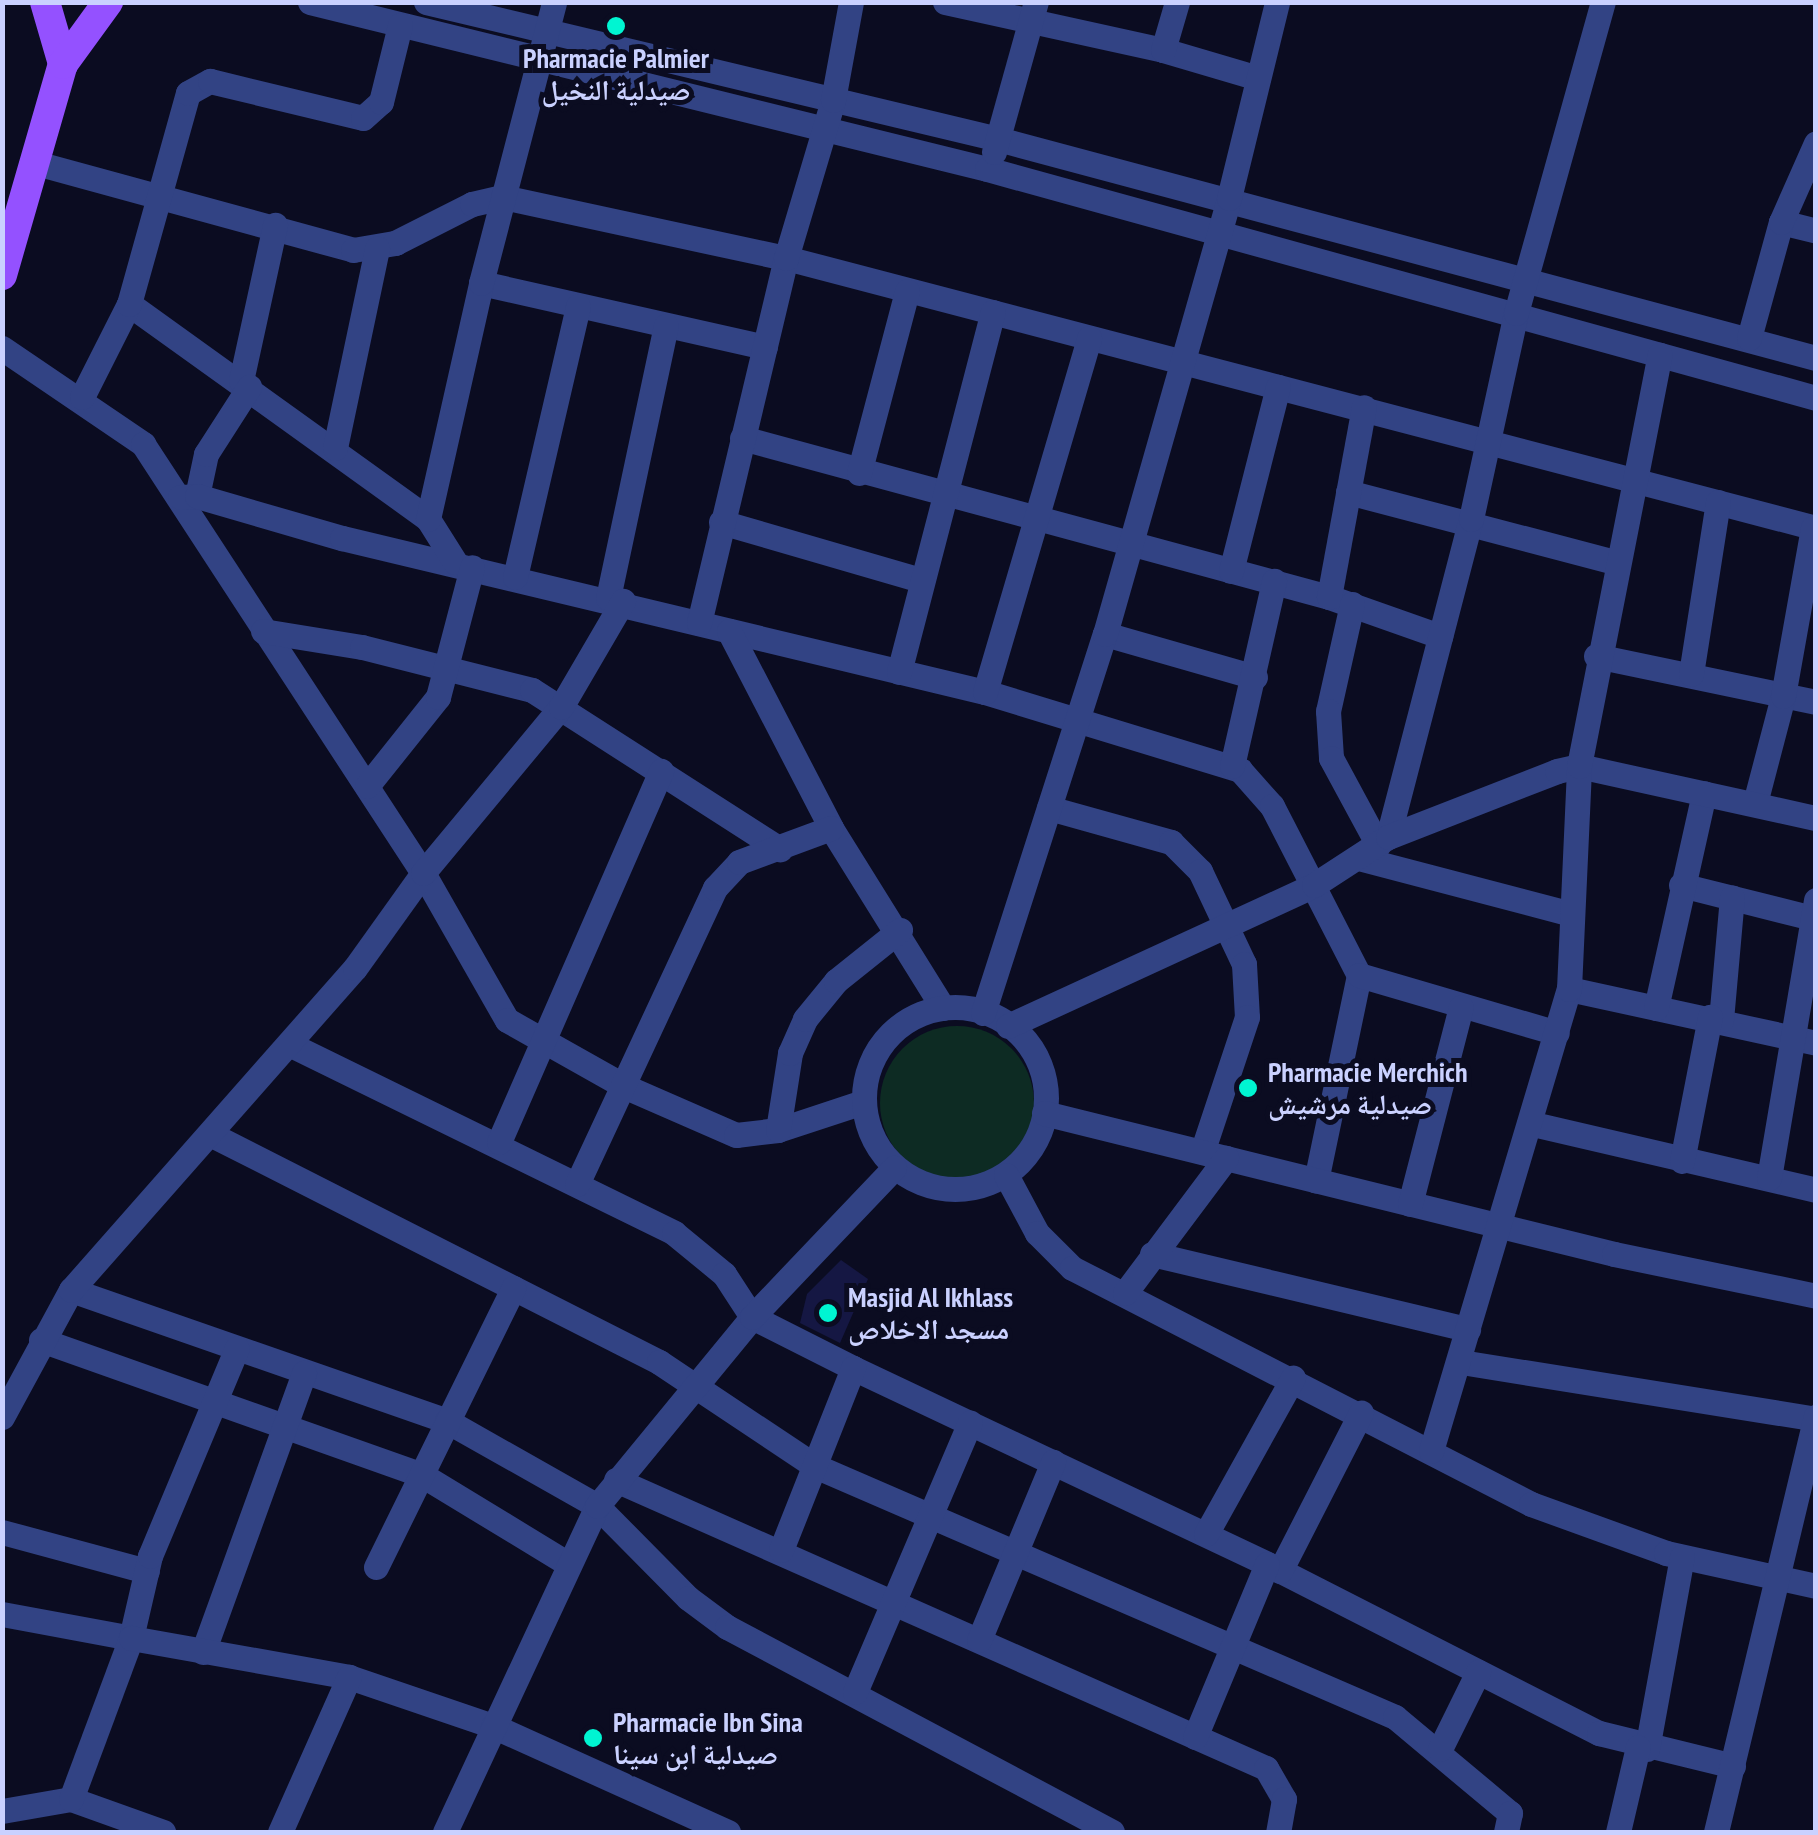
<!DOCTYPE html>
<html>
<head>
<meta charset="utf-8">
<style>
	body { margin:0 }
	#map { position:relative; width:1818px; height:1835px; overflow:hidden; background:#0b0c21; font-family:"PT Sans Narrow","Noto Naskh Arabic",sans-serif }
	div>[style] { position:absolute }
	.green>* { inset:0; background:#0d2b23 }
	.round { border-radius:50% }
	.building>* { inset:0; background:#151743 }
	.minor>* { height:25px; margin:-12.5px; padding:0 12.5px; transform-origin:12.5px; border-radius:12.5px; background:#324384 }
	.minor>.ring { margin:-12.5px; padding:0; box-sizing:content-box; background:none; border:25px solid #324384; border-radius:50% }
	.major>* { height:30px; margin:-15px; padding:0 15px; transform-origin:15px; border-radius:15px; background:#9451ff }
	.dots>* { width:28px; height:28px; translate:-50% -50%; box-sizing:border-box; border:5px solid #0b0c21; border-radius:50% }
	span { translate:-50% -50%; white-space:nowrap; text-align:center; line-height:1.15; -webkit-text-stroke:10px #0b0c21; paint-order:stroke }
	.poi-label { font-size:28px; color:#cad1ff; font-weight:700 }
	.left { translate:0 -50%; text-align:left }
	.frame { position:absolute; inset:0; border:5px solid #cad1ff; pointer-events:none }
</style>
</head>
<body>
<div id="map">
	<div class="green">
		<i class="round" style="left:880px;top:1026px;width:154px;height:154px"></i>
	</div>
	<div class="building">
		<i style="clip-path:polygon(841px 1260px,868px 1279px,840px 1343px,800px 1323px,807px 1294px)"></i>
	</div>
	<div class="minor">
		<i style="left:310px;top:2px;width:697px;rotate:13.86deg"></i>
		<i style="left:987px;top:169px;width:860px;rotate:15.44deg"></i>
		<i style="left:426px;top:2px;width:588px;rotate:13.47deg"></i>
		<i style="left:998px;top:139px;width:847px;rotate:14.99deg"></i>
		<i style="left:945px;top:2px;width:223px;rotate:12.4deg"></i>
		<i style="left:1163px;top:50px;width:99px;rotate:16.4deg"></i>
		<i style="left:1163px;top:50px;width:50px;rotate:-73.7deg"></i>
		<i style="left:994px;top:152px;width:156px;rotate:-74.4deg"></i>
		<i style="left:36px;top:163px;width:329px;rotate:15.3deg"></i>
		<i style="left:353px;top:250px;width:43px;rotate:-9.5deg"></i>
		<i style="left:395px;top:243px;width:86px;rotate:-26.9deg"></i>
		<i style="left:472px;top:204px;width:32px;rotate:-13deg"></i>
		<i style="left:503px;top:197px;width:289px;rotate:12.2deg"></i>
		<i style="left:786px;top:258px;width:1065px;rotate:14.69deg"></i>
		<i style="left:1781px;top:222px;width:36px;rotate:14deg"></i>
		<i style="left:481px;top:283px;width:291px;rotate:12.7deg"></i>
		<i style="left:129px;top:304px;width:368px;rotate:35.7deg"></i>
		<i style="left:1749px;top:338px;width:120px;rotate:-74.6deg"></i>
		<i style="left:1781px;top:222px;width:86px;rotate:-66.1deg"></i>
		<i style="left:2px;top:348px;width:171px;rotate:34.2deg"></i>
		<i style="left:143px;top:444px;width:512px;rotate:56.87deg"></i>
		<i style="left:423px;top:873px;width:169px;rotate:60.3deg"></i>
		<i style="left:507px;top:1020px;width:137px;rotate:29.4deg"></i>
		<i style="left:626px;top:1087px;width:120px;rotate:23.6deg"></i>
		<i style="left:736px;top:1135px;width:42px;rotate:-6.8deg"></i>
		<i style="left:778px;top:1130px;width:89px;rotate:-18.2deg"></i>
		<i style="left:241px;top:381px;width:160px;rotate:-77.7deg"></i>
		<i style="left:82px;top:397px;width:104px;rotate:-63.2deg"></i>
		<i style="left:129px;top:304px;width:219px;rotate:-74.4deg"></i>
		<i style="left:188px;top:93px;width:25px;rotate:-29deg"></i>
		<i style="left:210px;top:81px;width:157px;rotate:13.6deg"></i>
		<i style="left:363px;top:118px;width:24px;rotate:-42deg"></i>
		<i style="left:381px;top:102px;width:79px;rotate:-76.1deg"></i>
		<i style="left:742px;top:438px;width:608px;rotate:15.16deg"></i>
		<i style="left:1329px;top:597px;width:118px;rotate:19.4deg"></i>
		<i style="left:335px;top:448px;width:204px;rotate:-78.1deg"></i>
		<i style="left:859px;top:473px;width:188px;rotate:-75.2deg"></i>
		<i style="left:1348px;top:492px;width:276px;rotate:14.7deg"></i>
		<i style="left:197px;top:496px;width:43px;rotate:-77.9deg"></i>
		<i style="left:206px;top:454px;width:80px;rotate:-57.3deg"></i>
		<i style="left:180px;top:497px;width:17px;rotate:-3deg"></i>
		<i style="left:197px;top:496px;width:151px;rotate:16.2deg"></i>
		<i style="left:342px;top:538px;width:661px;rotate:13.47deg"></i>
		<i style="left:985px;top:692px;width:267px;rotate:17deg"></i>
		<i style="left:1240px;top:770px;width:48px;rotate:48.4deg"></i>
		<i style="left:1272px;top:806px;width:190px;rotate:62.8deg"></i>
		<i style="left:1359px;top:975px;width:210px;rotate:101.8deg"></i>
		<i style="left:721px;top:522px;width:207px;rotate:16.2deg"></i>
		<i style="left:455px;top:562px;width:51px;rotate:-122.1deg"></i>
		<i style="left:428px;top:519px;width:242px;rotate:-77.3deg"></i>
		<i style="left:481px;top:283px;width:290px;rotate:-75.4deg"></i>
		<i style="left:1231px;top:571px;width:190px;rotate:-75.7deg"></i>
		<i style="left:515px;top:577px;width:278px;rotate:-76.9deg"></i>
		<i style="left:1329px;top:597px;width:193px;rotate:-79.6deg"></i>
		<i style="left:608px;top:598px;width:278px;rotate:-78deg"></i>
		<i style="left:1352px;top:604px;width:110px;rotate:102.6deg"></i>
		<i style="left:1328px;top:711px;width:47px;rotate:86.3deg"></i>
		<i style="left:1331px;top:758px;width:99px;rotate:61.6deg"></i>
		<i style="left:699px;top:623px;width:375px;rotate:-76.6deg"></i>
		<i style="left:786px;top:258px;width:165px;rotate:-73.4deg"></i>
		<i style="left:833px;top:100px;width:100px;rotate:-79.6deg"></i>
		<i style="left:263px;top:631px;width:100px;rotate:9.2deg"></i>
		<i style="left:362px;top:647px;width:175px;rotate:14.2deg"></i>
		<i style="left:532px;top:690px;width:295px;rotate:32.7deg"></i>
		<i style="left:729px;top:631px;width:222px;rotate:62.6deg"></i>
		<i style="left:831px;top:828px;width:212px;rotate:58.1deg"></i>
		<i style="left:1105px;top:634px;width:156px;rotate:16deg"></i>
		<i style="left:1596px;top:656px;width:225px;rotate:11.8deg"></i>
		<i style="left:899px;top:672px;width:372px;rotate:-75.4deg"></i>
		<i style="left:1691px;top:674px;width:174px;rotate:-81.1deg"></i>
		<i style="left:985px;top:692px;width:369px;rotate:-73.6deg"></i>
		<i style="left:1232px;top:766px;width:190px;rotate:-77.2deg"></i>
		<i style="left:367px;top:786px;width:114px;rotate:-51.4deg"></i>
		<i style="left:438px;top:697px;width:134px;rotate:-75.3deg"></i>
		<i style="left:1755px;top:803px;width:111px;rotate:-75.3deg"></i>
		<i style="left:1783px;top:696px;width:171px;rotate:-79.9deg"></i>
		<i style="left:1049px;top:808px;width:127px;rotate:15.6deg"></i>
		<i style="left:1171px;top:842px;width:41px;rotate:45deg"></i>
		<i style="left:1200px;top:871px;width:103px;rotate:64.7deg"></i>
		<i style="left:1244px;top:964px;width:53px;rotate:86.8deg"></i>
		<i style="left:1247px;top:1017px;width:142px;rotate:108.4deg"></i>
		<i style="left:1388px;top:837px;width:329px;rotate:-75.4deg"></i>
		<i style="left:1471px;top:519px;width:211px;rotate:-77.7deg"></i>
		<i style="left:1516px;top:313px;width:323px;rotate:-74.4deg"></i>
		<i style="left:1362px;top:859px;width:217px;rotate:14.7deg"></i>
		<i style="left:1681px;top:885px;width:135px;rotate:14.1deg"></i>
		<i style="left:1359px;top:975px;width:206px;rotate:16.3deg"></i>
		<i style="left:1569px;top:989px;width:253px;rotate:12.3deg"></i>
		<i class="ring" style="left:864px;top:1007px;width:157px;height:157px"></i>
		<i style="left:1656px;top:1008px;width:220px;rotate:-77.4deg"></i>
		<i style="left:983px;top:1013px;width:398px;rotate:-72.2deg"></i>
		<i style="left:1105px;top:634px;width:453px;rotate:-74.1deg"></i>
		<i style="left:1229px;top:198px;width:202px;rotate:-76.2deg"></i>
		<i style="left:1721px;top:1020px;width:123px;rotate:-84.9deg"></i>
		<i style="left:1008px;top:1026px;width:337px;rotate:-24.7deg"></i>
		<i style="left:1314px;top:885px;width:88px;rotate:-33deg"></i>
		<i style="left:1388px;top:837px;width:181px;rotate:-21.3deg"></i>
		<i style="left:1557px;top:771px;width:23px;rotate:-13deg"></i>
		<i style="left:1579px;top:766px;width:243px;rotate:12.4deg"></i>
		<i style="left:289px;top:1044px;width:429px;rotate:26.1deg"></i>
		<i style="left:674px;top:1233px;width:65px;rotate:39.4deg"></i>
		<i style="left:724px;top:1274px;width:51px;rotate:56.9deg"></i>
		<i style="left:752px;top:1317px;width:113px;rotate:26.8deg"></i>
		<i style="left:853px;top:1368px;width:458px;rotate:25.3deg"></i>
		<i style="left:1267px;top:1564px;width:373px;rotate:27deg"></i>
		<i style="left:1599px;top:1733px;width:138px;rotate:13.8deg"></i>
		<i style="left:1044px;top:1113px;width:587px;rotate:13.89deg"></i>
		<i style="left:1614px;top:1254px;width:206px;rotate:11.7deg"></i>
		<i style="left:1533px;top:1124px;width:291px;rotate:13.1deg"></i>
		<i style="left:778px;top:1130px;width:78px;rotate:-81.1deg"></i>
		<i style="left:790px;top:1053px;width:37px;rotate:-66deg"></i>
		<i style="left:805px;top:1019px;width:49px;rotate:-50.8deg"></i>
		<i style="left:836px;top:981px;width:82px;rotate:-38.6deg"></i>
		<i style="left:210px;top:1134px;width:504px;rotate:26.92deg"></i>
		<i style="left:659px;top:1362px;width:187px;rotate:33.7deg"></i>
		<i style="left:815px;top:1466px;width:632px;rotate:23.4deg"></i>
		<i style="left:1395px;top:1717px;width:150px;rotate:39.9deg"></i>
		<i style="left:1510px;top:1813px;width:19px;rotate:102deg"></i>
		<i style="left:499px;top:1142px;width:405px;rotate:-66.4deg"></i>
		<i style="left:1682px;top:1161px;width:147px;rotate:-79deg"></i>
		<i style="left:1006px;top:1175px;width:66px;rotate:61.9deg"></i>
		<i style="left:1037px;top:1233px;width:49px;rotate:45deg"></i>
		<i style="left:1072px;top:1268px;width:516px;rotate:27.21deg"></i>
		<i style="left:1531px;top:1504px;width:144px;rotate:19.9deg"></i>
		<i style="left:1666px;top:1553px;width:154px;rotate:12.4deg"></i>
		<i style="left:1769px;top:1178px;width:282px;rotate:-80.4deg"></i>
		<i style="left:577px;top:1184px;width:327px;rotate:-65deg"></i>
		<i style="left:715px;top:888px;width:35px;rotate:-47deg"></i>
		<i style="left:739px;top:862px;width:98px;rotate:-20.3deg"></i>
		<i style="left:1410px;top:1204px;width:203px;rotate:-75.5deg"></i>
		<i style="left:1152px;top:1254px;width:325px;rotate:13.4deg"></i>
		<i style="left:71px;top:1290px;width:398px;rotate:19.2deg"></i>
		<i style="left:447px;top:1421px;width:172px;rotate:29.5deg"></i>
		<i style="left:597px;top:1506px;width:129px;rotate:45.3deg"></i>
		<i style="left:688px;top:1598px;width:49px;rotate:36.6deg"></i>
		<i style="left:727px;top:1627px;width:436px;rotate:28deg"></i>
		<i style="left:1125px;top:1293px;width:169px;rotate:-53.2deg"></i>
		<i style="left:41px;top:1340px;width:404px;rotate:19.5deg"></i>
		<i style="left:422px;top:1475px;width:170px;rotate:31.3deg"></i>
		<i style="left:1461px;top:1362px;width:359px;rotate:9.1deg"></i>
		<i style="left:2px;top:1417px;width:145px;rotate:-61.5deg"></i>
		<i style="left:71px;top:1290px;width:429px;rotate:-48.6deg"></i>
		<i style="left:355px;top:968px;width:117px;rotate:-54.4deg"></i>
		<i style="left:423px;top:873px;width:216px;rotate:-50.3deg"></i>
		<i style="left:561px;top:707px;width:123px;rotate:-59.7deg"></i>
		<i style="left:1431px;top:1451px;width:482px;rotate:-73.4deg"></i>
		<i style="left:1569px;top:989px;width:223px;rotate:-87.4deg"></i>
		<i style="left:1579px;top:766px;width:419px;rotate:-78.9deg"></i>
		<i style="left:616px;top:1480px;width:711px;rotate:23.9deg"></i>
		<i style="left:1266px;top:1768px;width:36px;rotate:60deg"></i>
		<i style="left:1284px;top:1799px;width:34px;rotate:100deg"></i>
		<i style="left:2px;top:1532px;width:150px;rotate:15.1deg"></i>
		<i style="left:1206px;top:1534px;width:179px;rotate:-60.9deg"></i>
		<i style="left:781px;top:1550px;width:196px;rotate:-68.4deg"></i>
		<i style="left:376px;top:1567px;width:311px;rotate:-63.8deg"></i>
		<i style="left:1280px;top:1571px;width:178px;rotate:-62.9deg"></i>
		<i style="left:2px;top:1614px;width:131px;rotate:10.5deg"></i>
		<i style="left:131px;top:1638px;width:84px;rotate:-77deg"></i>
		<i style="left:150px;top:1556px;width:225px;rotate:-67.3deg"></i>
		<i style="left:979px;top:1640px;width:193px;rotate:-67.4deg"></i>
		<i style="left:203px;top:1652px;width:297px;rotate:-70.1deg"></i>
		<i style="left:855px;top:1692px;width:293px;rotate:-66.9deg"></i>
		<i style="left:1195px;top:1737px;width:187px;rotate:-67.4deg"></i>
		<i style="left:1440px;top:1749px;width:86px;rotate:-63.7deg"></i>
		<i style="left:1647px;top:1749px;width:195px;rotate:-79.7deg"></i>
		<i style="left:71px;top:1799px;width:98px;rotate:19.7deg"></i>
		<i style="left:2px;top:1811px;width:70px;rotate:-9.9deg"></i>
		<i style="left:71px;top:1799px;width:172px;rotate:-69.6deg"></i>
		<i style="left:131px;top:1638px;width:221px;rotate:10.1deg"></i>
		<i style="left:349px;top:1677px;width:152px;rotate:18.8deg"></i>
		<i style="left:493px;top:1726px;width:258px;rotate:24.3deg"></i>
		<i style="left:280px;top:1832px;width:170px;rotate:-66deg"></i>
		<i style="left:445px;top:1832px;width:360px;rotate:-65deg"></i>
		<i style="left:597px;top:1506px;width:244px;rotate:-50.6deg"></i>
		<i style="left:752px;top:1317px;width:206px;rotate:-46.4deg"></i>
		<i style="left:1618px;top:1832px;width:87px;rotate:-76.8deg"></i>
		<i style="left:1716px;top:1832px;width:427px;rotate:-76.5deg"></i>
	</div>
	<div class="major">
		<i style="left:45px;top:2px;width:65px;rotate:73.8deg"></i>
		<i style="left:2px;top:275px;width:220px;rotate:-73.9deg"></i>
		<i style="left:63px;top:64px;width:77px;rotate:-54deg"></i>
	</div>
	<div class="dots">
		<i style="left:616px;top:26px;background:#00f5d2"></i>
		<i style="left:1248px;top:1088px;background:#00f5d2"></i>
		<i style="left:828px;top:1313px;background:#00f5d2"></i>
		<i style="left:593px;top:1738px;background:#00f5d2"></i>
	</div>
	<div class="poi-label">
		<span style="left:616px;top:74px">Pharmacie Palmier<br>صيدلية النخيل</span>
		<span class="left" style="left:1268px;top:1088px">Pharmacie Merchich<br>صيدلية مرشيش</span>
		<span class="left" style="left:848px;top:1313px">Masjid Al Ikhlass<br>مسجد الاخلاص</span>
		<span class="left" style="left:613px;top:1738px">Pharmacie Ibn Sina<br>صيدلية ابن سينا</span>
	</div>
	<div class="frame"></div>
</div>
</body>
</html>
